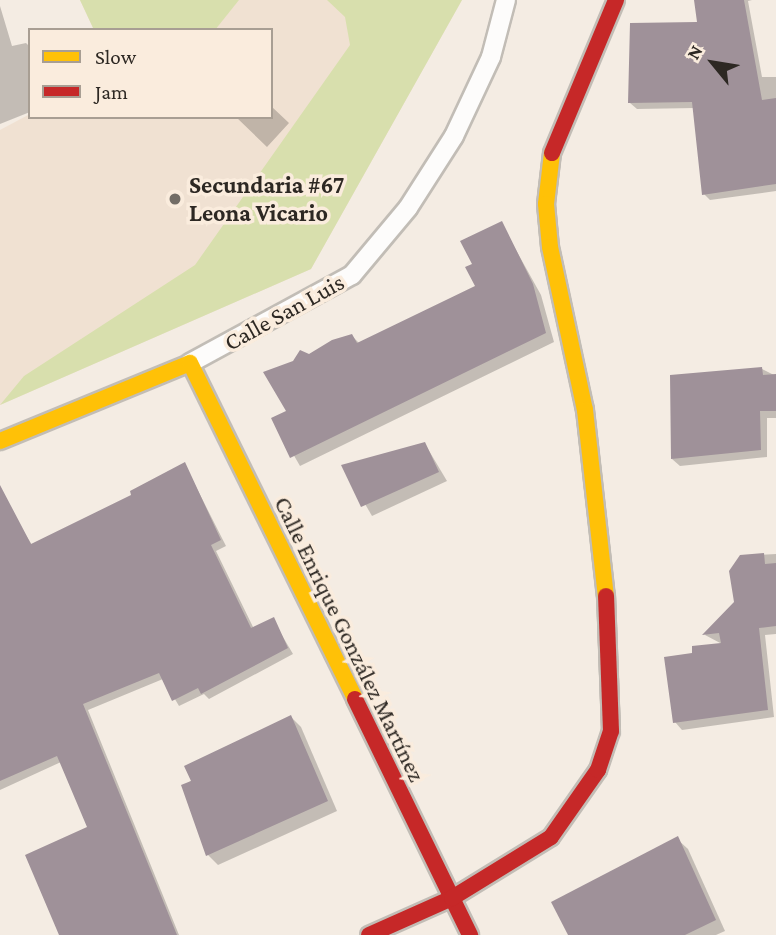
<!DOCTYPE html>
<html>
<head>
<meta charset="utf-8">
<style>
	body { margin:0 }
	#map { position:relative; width:776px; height:935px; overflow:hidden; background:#f4ece3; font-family:"Crimson Pro",serif }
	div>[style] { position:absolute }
	.built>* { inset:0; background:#f0e1d2 }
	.green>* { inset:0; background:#d8dfad }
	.shadow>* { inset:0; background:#0003 }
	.building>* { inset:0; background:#9f9199 }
	.roads { filter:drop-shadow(2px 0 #c2bdb6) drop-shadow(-2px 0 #c2bdb6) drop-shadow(0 2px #c2bdb6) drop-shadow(0 -2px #c2bdb6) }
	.lane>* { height:18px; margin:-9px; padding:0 9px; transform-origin:9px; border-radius:9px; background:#fdfcfb }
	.slow>* { height:16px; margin:-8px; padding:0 8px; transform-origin:8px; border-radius:8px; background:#ffc107 }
	.jam>* { height:16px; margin:-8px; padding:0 8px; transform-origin:8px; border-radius:8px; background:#c62828 }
	.dots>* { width:19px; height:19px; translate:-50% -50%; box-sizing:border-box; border:4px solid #faecdd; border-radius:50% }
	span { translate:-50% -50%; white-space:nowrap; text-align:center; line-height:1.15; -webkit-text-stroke:7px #faecdd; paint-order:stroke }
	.poi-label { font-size:24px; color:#2d2823; font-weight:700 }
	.left { translate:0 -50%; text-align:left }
	.street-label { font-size:24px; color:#2d2823 }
	.legend { position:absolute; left:28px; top:28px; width:245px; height:91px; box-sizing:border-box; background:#faecdd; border:2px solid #a89e93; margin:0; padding:9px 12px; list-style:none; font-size:21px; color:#2d2823 }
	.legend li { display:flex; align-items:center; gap:14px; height:35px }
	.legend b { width:35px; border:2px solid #a89e93 }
	.north { position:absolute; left:678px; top:28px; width:70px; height:70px; -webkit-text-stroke:5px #faecdd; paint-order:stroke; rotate:300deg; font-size:19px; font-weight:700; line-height:28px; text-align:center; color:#2d2823 }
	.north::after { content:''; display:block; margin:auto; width:24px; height:32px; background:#2d2823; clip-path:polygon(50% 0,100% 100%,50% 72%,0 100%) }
</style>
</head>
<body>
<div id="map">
	<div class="built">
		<i style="clip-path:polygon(80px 0,462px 0,311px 269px,0 405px,0 130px,30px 114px,271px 117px,271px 30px,94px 30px)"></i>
	</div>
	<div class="green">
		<i style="clip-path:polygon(80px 0,239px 0,215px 30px,94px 30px)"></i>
		<i style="clip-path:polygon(327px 0,462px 0,311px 269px,0 405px,24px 376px,195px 265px,350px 45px,345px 17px)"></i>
	</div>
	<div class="shadow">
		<i style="clip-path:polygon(696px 0,752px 0,748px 1px,762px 77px,776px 77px,776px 191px,710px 200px,704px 194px,695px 108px,637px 109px,630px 103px,631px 25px,699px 23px)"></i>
		<i style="clip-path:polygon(0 6px,12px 46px,26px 43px,30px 47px,30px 112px,0 124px)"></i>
		<i style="clip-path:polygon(271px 106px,289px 123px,267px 147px,236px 117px,271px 117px)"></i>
		<i style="clip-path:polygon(501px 223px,541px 295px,554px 342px,300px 466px,273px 419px,289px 411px,309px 356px,352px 336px,360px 344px,477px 286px,474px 265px)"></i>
		<i style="clip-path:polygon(762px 369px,776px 376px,776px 418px,767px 418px,767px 457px,680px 466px,672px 459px)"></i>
		<i style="clip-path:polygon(425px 444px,447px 481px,372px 516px,343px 466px)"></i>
		<i style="clip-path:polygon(185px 465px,226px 546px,216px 551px,254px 629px,273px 620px,293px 654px,209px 699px,204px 694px,179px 706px,163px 679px,88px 710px,179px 935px,63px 935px,89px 828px,61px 762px,0 790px,0 528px,17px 521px,32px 545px,134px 496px)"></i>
		<i style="clip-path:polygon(776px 554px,776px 634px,765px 635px,774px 717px,682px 730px,675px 722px,694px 655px,722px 644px,705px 635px,736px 603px,741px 556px)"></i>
		<i style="clip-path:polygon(291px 717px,301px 727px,337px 811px,218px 865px,208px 855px,183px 786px)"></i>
		<i style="clip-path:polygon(677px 839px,688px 849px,725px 931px,716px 935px,570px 935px)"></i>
	</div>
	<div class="building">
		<i style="clip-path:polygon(694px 0,744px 0,762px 100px,776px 98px,776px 184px,702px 195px,692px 102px,628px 103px,630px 23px,697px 22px)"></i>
		<i style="clip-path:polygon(502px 221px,533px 284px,546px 333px,290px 458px,271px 418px,286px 411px,263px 372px,293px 361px,300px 350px,309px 354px,332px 340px,352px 334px,357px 343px,475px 286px,465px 267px,472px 264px,460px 241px)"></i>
		<i style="clip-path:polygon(762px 367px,763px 375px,776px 374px,776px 411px,760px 411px,761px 450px,671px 459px,670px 375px)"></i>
		<i style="clip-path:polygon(425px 442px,439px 472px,361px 507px,341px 465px)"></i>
		<i style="clip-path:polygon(185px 462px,221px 540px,211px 545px,251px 628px,274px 617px,288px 648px,201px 694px,198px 688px,172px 701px,159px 673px,83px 704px,177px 935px,59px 935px,25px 855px,87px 827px,57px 756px,0 781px,0 485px,31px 544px,131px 495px,130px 491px)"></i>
		<i style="clip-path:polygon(764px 553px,765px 564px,776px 563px,776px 626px,759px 628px,768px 710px,673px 723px,664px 657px,692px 653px,692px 646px,721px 643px,719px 633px,702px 635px,734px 602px,729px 571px,740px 555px)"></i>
		<i style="clip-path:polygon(291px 715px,328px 801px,206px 856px,181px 785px,191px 781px,184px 766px)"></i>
		<i style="clip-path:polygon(678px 836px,716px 920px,685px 935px,568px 935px,551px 902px)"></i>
	</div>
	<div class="roads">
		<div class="lane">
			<i style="left:190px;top:363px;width:184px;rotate:-28.5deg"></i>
			<i style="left:352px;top:275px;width:87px;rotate:-50.1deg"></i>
			<i style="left:408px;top:208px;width:85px;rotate:-57.4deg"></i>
			<i style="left:454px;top:136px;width:87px;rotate:-64.9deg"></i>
			<i style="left:491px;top:57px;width:59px;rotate:-75.3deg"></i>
		</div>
		<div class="slow">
			<i style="left:552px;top:153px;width:51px;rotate:96.7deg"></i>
			<i style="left:546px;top:204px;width:43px;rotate:84.7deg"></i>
			<i style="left:550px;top:247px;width:167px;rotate:77.9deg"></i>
			<i style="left:585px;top:410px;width:187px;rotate:83.6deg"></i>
			<i style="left:0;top:441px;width:205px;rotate:-22.3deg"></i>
			<i style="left:190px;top:363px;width:374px;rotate:63.8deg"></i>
		</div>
		<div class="jam">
			<i style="left:552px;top:153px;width:166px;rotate:-67.3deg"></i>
			<i style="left:355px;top:699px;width:263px;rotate:64deg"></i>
			<i style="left:369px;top:935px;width:91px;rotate:-24deg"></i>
			<i style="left:452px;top:898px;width:116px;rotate:-31.6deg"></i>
			<i style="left:551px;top:837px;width:82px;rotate:-55deg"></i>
			<i style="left:598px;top:770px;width:41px;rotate:-71.6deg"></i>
			<i style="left:611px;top:731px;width:135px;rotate:-92.1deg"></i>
		</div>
	</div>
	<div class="dots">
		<i style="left:175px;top:199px;background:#736d66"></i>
	</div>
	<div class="poi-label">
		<span class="left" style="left:189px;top:199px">Secundaria #67<br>Leona Vicario</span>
	</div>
	<div class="street-label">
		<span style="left:284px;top:312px;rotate:-29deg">Calle San Luis</span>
		<span style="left:350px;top:639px;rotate:64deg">Calle Enrique González Martínez</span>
	</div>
	<ul class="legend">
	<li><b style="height:9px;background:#ffc107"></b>Slow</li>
	<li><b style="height:9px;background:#c62828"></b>Jam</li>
	</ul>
	<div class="north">N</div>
</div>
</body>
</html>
